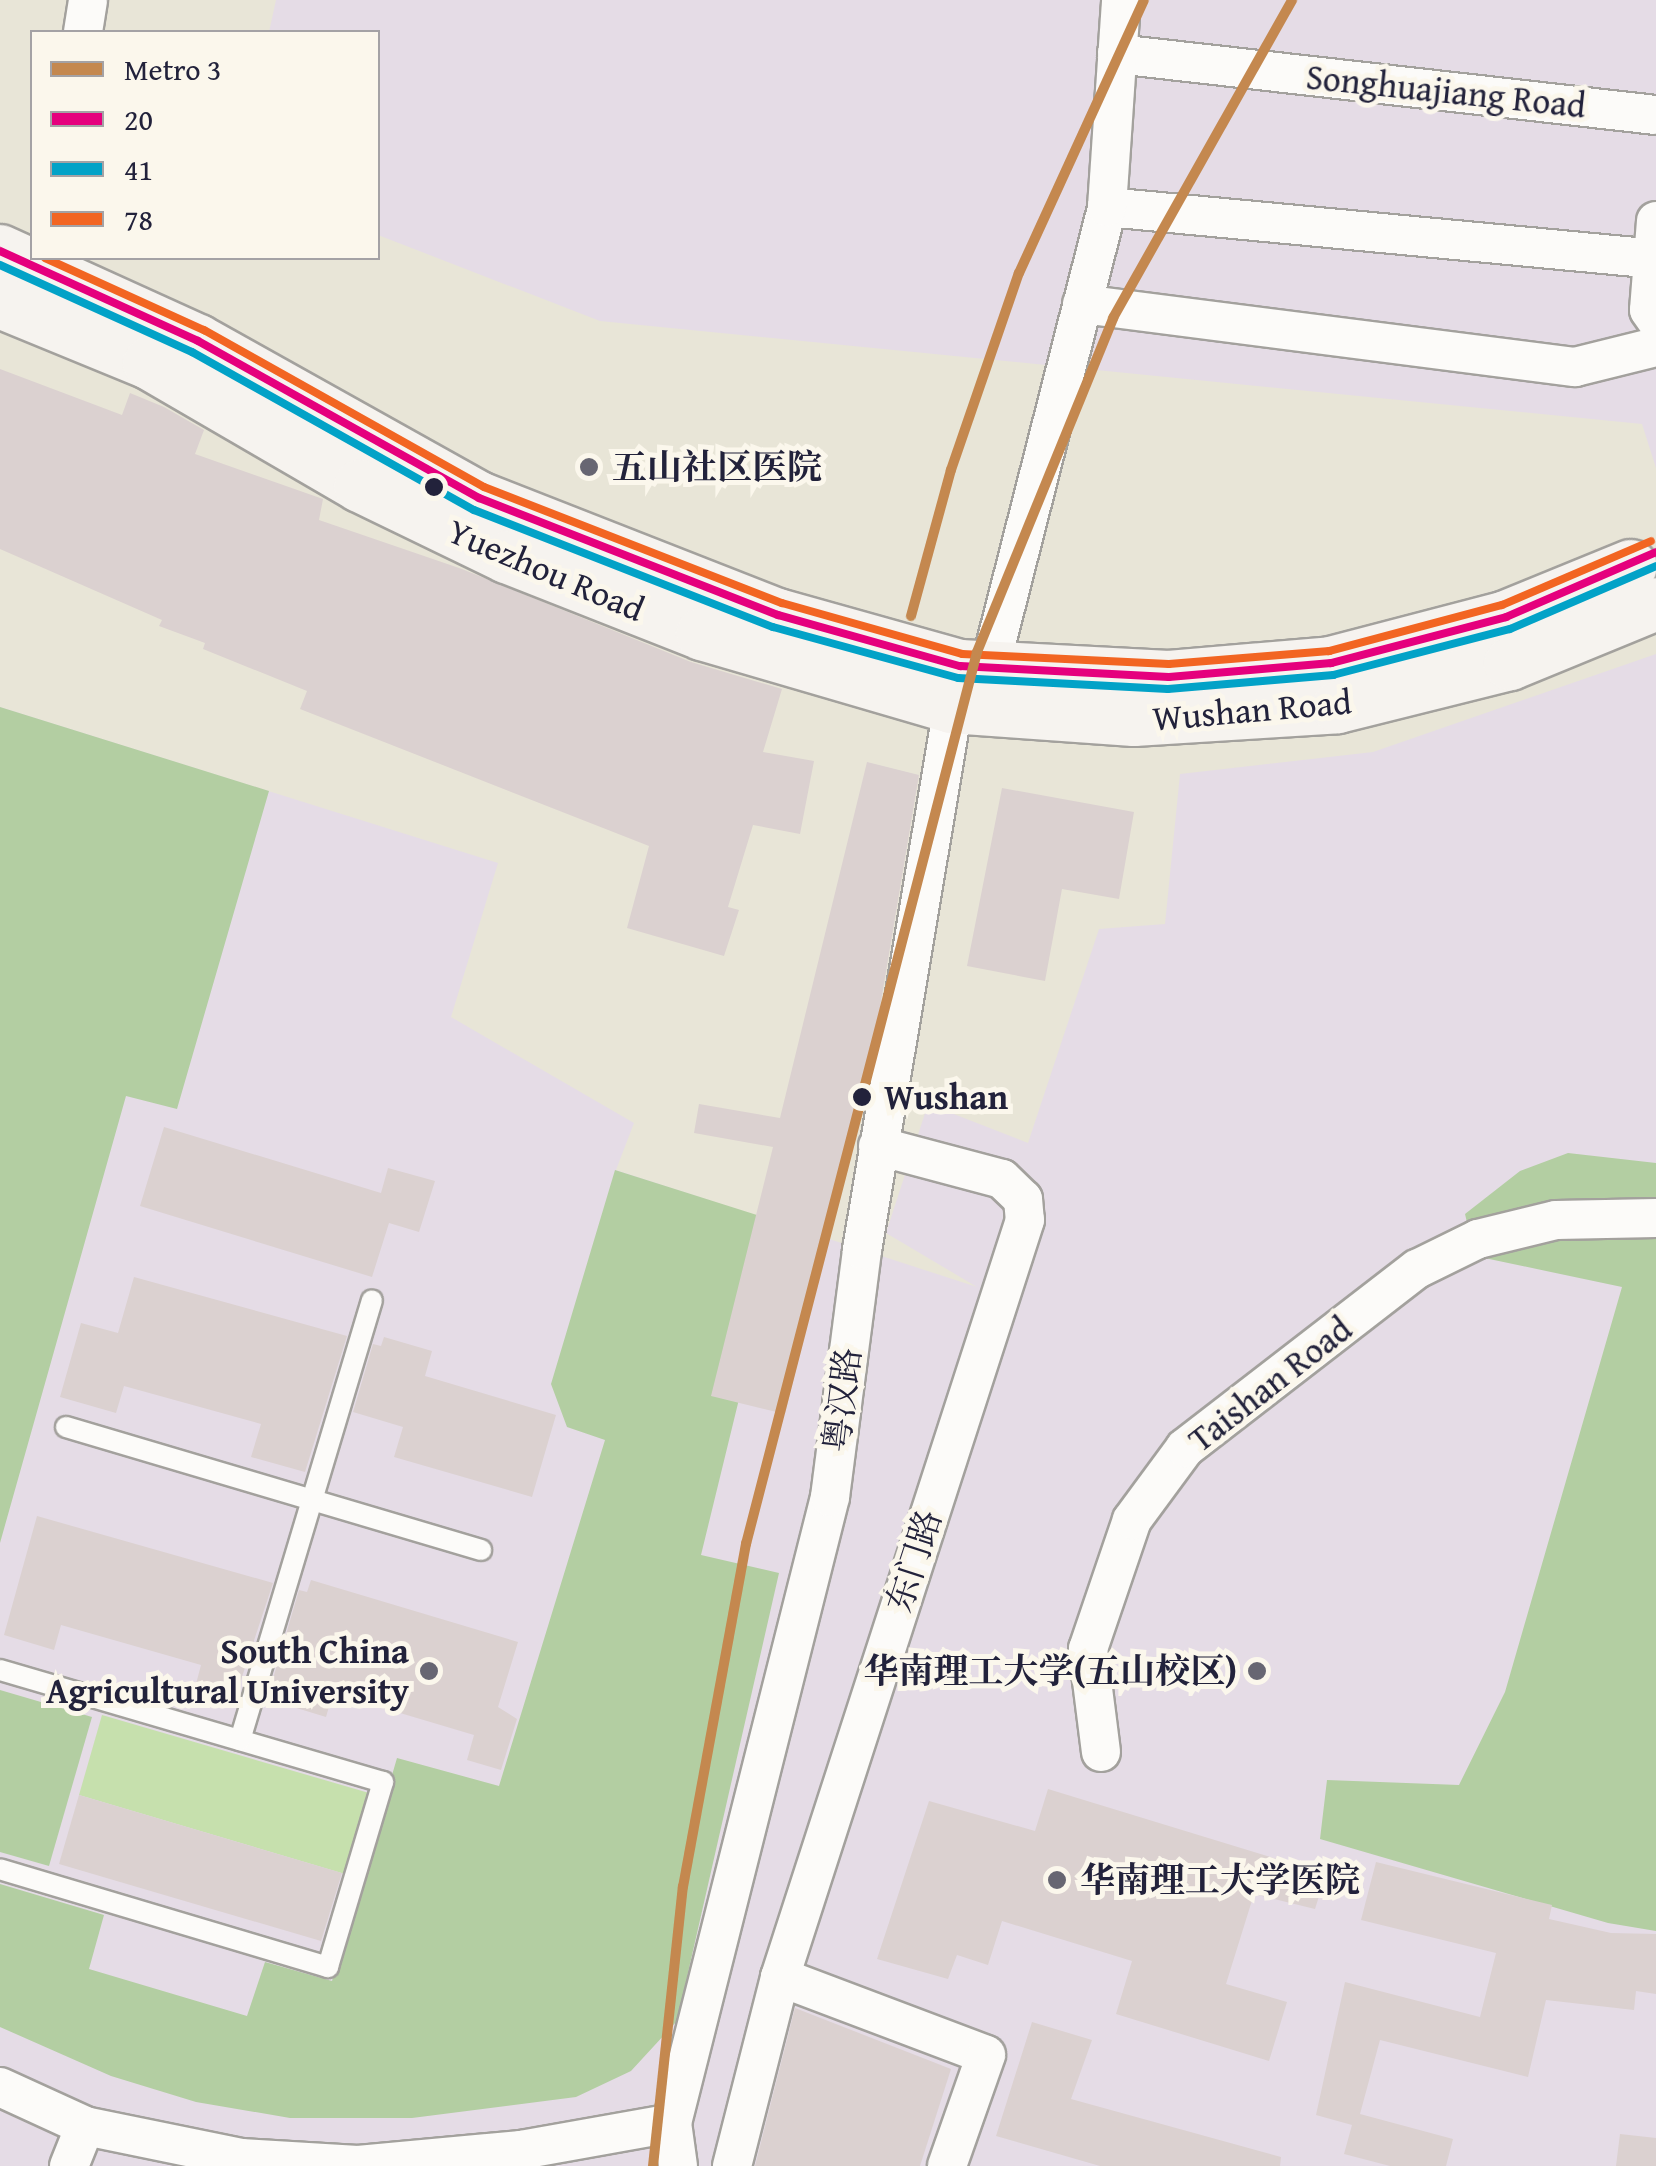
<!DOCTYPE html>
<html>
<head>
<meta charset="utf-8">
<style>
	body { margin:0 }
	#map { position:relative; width:1656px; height:2166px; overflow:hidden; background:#e8e5d7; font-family:"Gentium Book Plus","Noto Serif SC",serif }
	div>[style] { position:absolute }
	.built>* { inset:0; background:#e5dce6 }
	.green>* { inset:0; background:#c6e0ad }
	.forest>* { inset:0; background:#b3cea2 }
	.building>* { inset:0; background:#dbd1d0 }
	.roads { filter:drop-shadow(2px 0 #a3a19d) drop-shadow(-2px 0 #a3a19d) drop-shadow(0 2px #a3a19d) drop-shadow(0 -2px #a3a19d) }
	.lane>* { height:20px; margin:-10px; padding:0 10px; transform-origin:10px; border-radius:10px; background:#fcfbf9 }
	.street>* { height:38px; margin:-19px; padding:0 19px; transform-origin:19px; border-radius:19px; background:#fcfbf9 }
	.secondary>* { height:52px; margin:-26px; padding:0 26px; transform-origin:26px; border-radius:26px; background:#f6f3ef }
	.bus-1>* { height:8px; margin:-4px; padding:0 4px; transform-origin:4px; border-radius:4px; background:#e5007d }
	.bus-2>* { height:8px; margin:-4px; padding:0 4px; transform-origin:4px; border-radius:4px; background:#02a2c7 }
	.bus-3>* { height:8px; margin:-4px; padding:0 4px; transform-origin:4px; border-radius:4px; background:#f26522 }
	.metro-1>* { height:10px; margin:-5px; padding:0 5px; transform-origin:5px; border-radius:5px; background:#c4884f }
	.dots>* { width:28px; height:28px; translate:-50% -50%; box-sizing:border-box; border:5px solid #fbf7ec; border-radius:50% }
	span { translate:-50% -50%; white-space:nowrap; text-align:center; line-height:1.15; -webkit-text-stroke:10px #fbf7ec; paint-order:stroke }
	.street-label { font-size:35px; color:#22223b }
	.poi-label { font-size:35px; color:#22223b; font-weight:700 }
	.left { translate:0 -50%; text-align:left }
	.right { translate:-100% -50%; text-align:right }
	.stop-label { font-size:35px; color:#22223b; font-weight:700 }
	.legend { position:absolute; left:30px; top:30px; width:350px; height:230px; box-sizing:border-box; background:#fbf7ec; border:2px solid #a4a2a5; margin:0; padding:12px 18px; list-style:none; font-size:30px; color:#22223b }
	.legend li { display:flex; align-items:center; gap:20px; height:50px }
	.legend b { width:50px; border:2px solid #a4a2a5 }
</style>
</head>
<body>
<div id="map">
	<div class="built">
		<i style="clip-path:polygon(276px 0,1656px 0,1656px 468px,1642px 424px,600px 321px,378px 235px,378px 32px,269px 32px)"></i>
		<i style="clip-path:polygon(1656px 654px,1656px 2166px,0 2166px,0 707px,498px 863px,451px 1017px,634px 1123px,616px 1170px,977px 1287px,886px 1233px,928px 1104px,1028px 1143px,1099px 929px,1165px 924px,1180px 774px,1373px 752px)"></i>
	</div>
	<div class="green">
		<i style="clip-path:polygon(102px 1715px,369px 1793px,345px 1874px,79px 1795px)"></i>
	</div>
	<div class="forest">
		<i style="clip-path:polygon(0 707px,269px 791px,177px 1109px,126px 1096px,0 1543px)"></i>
		<i style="clip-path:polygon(1568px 1153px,1656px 1163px,1656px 1931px,1608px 1923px,1320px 1839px,1327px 1780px,1459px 1785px,1505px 1692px,1622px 1287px,1475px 1256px,1465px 1214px,1520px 1171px)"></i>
		<i style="clip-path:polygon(615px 1170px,782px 1223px,701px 1555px,779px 1573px,677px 2021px,631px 2071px,576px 2097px,412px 2118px,290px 2118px,196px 2102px,111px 2076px,0 2027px,0 1884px,104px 1915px,89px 1969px,247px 2016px,265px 1962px,332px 1981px,397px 1758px,499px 1786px,605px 1440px,567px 1427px,551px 1384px)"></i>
		<i style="clip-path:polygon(0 1690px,92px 1717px,49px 1866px,0 1852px)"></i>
	</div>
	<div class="building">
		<i style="clip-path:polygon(0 369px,122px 415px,130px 393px,164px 407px,204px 430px,195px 454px,323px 499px,319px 520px,462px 569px,691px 662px,782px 689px,763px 752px,814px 761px,800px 834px,753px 825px,728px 907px,739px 910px,724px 956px,627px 928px,649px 846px,300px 709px,307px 691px,203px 649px,205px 643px,159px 626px,162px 620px,0 549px)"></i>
		<i style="clip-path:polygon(867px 762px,919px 775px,869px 1073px,785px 1414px,711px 1396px,773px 1147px,694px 1133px,699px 1104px,780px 1118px)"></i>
		<i style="clip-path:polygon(1002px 788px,1134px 812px,1119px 899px,1062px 889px,1045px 981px,967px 966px)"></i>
		<i style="clip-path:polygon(164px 1127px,381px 1193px,388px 1168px,435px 1181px,419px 1232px,389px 1223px,372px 1277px,140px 1206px)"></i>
		<i style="clip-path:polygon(134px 1277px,347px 1336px,305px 1472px,251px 1457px,261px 1424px,124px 1386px,116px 1413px,60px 1397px,81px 1323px,118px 1333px)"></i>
		<i style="clip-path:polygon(384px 1337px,432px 1351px,425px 1376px,556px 1415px,532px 1497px,394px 1457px,403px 1427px,353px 1412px,373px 1344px,381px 1346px)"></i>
		<i style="clip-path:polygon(37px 1516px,273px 1583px,236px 1695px,196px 1684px,201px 1665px,61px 1625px,54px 1650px,4px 1635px)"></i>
		<i style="clip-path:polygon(311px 1580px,518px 1642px,498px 1707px,517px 1719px,501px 1770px,467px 1760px,474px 1735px,333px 1693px,326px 1717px,267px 1699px,299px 1590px,307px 1592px)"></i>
		<i style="clip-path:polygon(1048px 1789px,1326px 1874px,1315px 1909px,1254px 1894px,1226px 1984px,1287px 2002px,1269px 2061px,1116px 2014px,1132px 1961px,1002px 1921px,988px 1965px,957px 1955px,948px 1979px,877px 1959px,929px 1801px,1035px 1831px)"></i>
		<i style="clip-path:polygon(79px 1795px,342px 1873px,321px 1941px,59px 1864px)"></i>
		<i style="clip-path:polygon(1376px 1862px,1552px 1905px,1549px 1919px,1611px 1933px,1656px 1934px,1656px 1994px,1636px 1991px,1634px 2010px,1546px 2000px,1528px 2077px,1380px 2040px,1360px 2114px,1453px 2139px,1446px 2166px,1390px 2166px,1344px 2154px,1352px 2125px,1316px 2115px,1345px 1982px,1480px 2017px,1496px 1953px,1361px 1920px)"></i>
		<i style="clip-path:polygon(795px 2008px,951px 2069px,920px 2166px,755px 2166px)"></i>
		<i style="clip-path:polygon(1032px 2022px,1092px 2040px,1071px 2099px,1281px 2157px,1280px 2166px,1100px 2166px,996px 2136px)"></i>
		<i style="clip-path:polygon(1620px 2134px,1656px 2138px,1656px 2166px,1616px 2166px)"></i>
	</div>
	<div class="roads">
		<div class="lane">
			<i style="left:66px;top:1427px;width:433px;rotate:16.5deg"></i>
			<i style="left:0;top:1670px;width:399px;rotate:16.3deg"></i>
			<i style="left:383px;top:1782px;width:193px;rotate:106.6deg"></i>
			<i style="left:328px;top:1967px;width:342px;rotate:-163.4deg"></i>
			<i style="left:240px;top:1740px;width:459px;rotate:-73.3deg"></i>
		</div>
		<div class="street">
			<i style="left:83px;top:32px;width:32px;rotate:-81deg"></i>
			<i style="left:1117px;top:54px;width:542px;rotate:6.46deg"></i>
			<i style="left:1107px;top:207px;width:551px;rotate:5.41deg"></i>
			<i style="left:1656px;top:221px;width:89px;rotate:94.5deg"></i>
			<i style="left:1649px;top:310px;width:12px;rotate:55deg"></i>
			<i style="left:1082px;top:304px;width:497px;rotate:7.3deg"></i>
			<i style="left:1575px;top:367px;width:83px;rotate:-13.9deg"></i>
			<i style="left:989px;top:671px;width:479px;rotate:-75.7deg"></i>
			<i style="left:1107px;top:207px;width:207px;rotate:-86.1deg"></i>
			<i style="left:878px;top:1146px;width:128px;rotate:14.9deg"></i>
			<i style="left:1002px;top:1179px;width:29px;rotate:44deg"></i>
			<i style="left:1023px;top:1199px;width:21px;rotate:85deg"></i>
			<i style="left:1025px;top:1220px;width:796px;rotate:107.93deg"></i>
			<i style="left:780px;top:1977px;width:220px;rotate:20.7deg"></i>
			<i style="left:986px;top:2055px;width:118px;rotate:109.4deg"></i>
			<i style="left:1101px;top:1752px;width:104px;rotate:-97.2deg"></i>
			<i style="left:1088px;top:1649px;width:136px;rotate:-71.2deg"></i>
			<i style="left:1132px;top:1520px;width:89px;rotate:-53.6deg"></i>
			<i style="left:1185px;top:1448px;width:293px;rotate:-37.7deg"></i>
			<i style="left:1417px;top:1269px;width:68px;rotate:-26.2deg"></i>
			<i style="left:1478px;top:1239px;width:80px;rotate:-13.7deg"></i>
			<i style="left:1556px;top:1220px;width:100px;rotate:-1.1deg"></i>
			<i style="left:0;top:2087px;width:94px;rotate:24.6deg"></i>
			<i style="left:85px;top:2126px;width:159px;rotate:11.6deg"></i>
			<i style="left:241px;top:2158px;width:117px;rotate:3.4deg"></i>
			<i style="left:358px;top:2165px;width:164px;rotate:-5.3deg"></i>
			<i style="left:521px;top:2150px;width:153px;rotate:-10.1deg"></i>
			<i style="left:69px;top:2166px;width:43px;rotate:-68.2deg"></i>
			<i style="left:678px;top:2166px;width:43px;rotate:-97.9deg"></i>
			<i style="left:672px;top:2123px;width:646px;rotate:-75.83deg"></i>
			<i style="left:830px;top:1497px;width:249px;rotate:-82.6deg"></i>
			<i style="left:862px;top:1250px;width:575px;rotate:-80.49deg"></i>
			<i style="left:732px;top:2166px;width:195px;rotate:-75.7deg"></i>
		</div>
		<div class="secondary">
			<i style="left:0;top:251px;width:217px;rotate:24.4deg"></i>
			<i style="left:198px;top:341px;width:322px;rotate:29.2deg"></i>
			<i style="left:479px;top:498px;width:321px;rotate:21.4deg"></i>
			<i style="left:778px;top:615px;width:189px;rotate:15.7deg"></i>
			<i style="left:960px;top:666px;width:209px;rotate:3deg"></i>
			<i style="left:1169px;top:677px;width:163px;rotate:-4.9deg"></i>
			<i style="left:1331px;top:663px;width:181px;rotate:-14.7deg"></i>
			<i style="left:1506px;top:617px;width:135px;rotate:-22.2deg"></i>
			<i style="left:0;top:302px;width:161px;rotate:22.3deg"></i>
			<i style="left:149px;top:363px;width:244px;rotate:30.2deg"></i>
			<i style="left:360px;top:486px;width:163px;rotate:25.8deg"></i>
			<i style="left:507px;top:557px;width:210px;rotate:21.5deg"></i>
			<i style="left:702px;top:634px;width:259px;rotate:16.3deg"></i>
			<i style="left:951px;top:707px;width:183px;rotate:4.1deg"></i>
			<i style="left:1134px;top:720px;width:204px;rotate:-3.6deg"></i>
			<i style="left:1338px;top:707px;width:177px;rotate:-14deg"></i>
			<i style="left:1510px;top:664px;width:158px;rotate:-22.3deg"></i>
		</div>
	</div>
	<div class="bus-1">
		<i style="left:0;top:251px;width:217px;rotate:24.4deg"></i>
		<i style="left:198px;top:341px;width:322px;rotate:29.2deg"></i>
		<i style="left:479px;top:498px;width:321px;rotate:21.4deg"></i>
		<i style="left:778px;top:615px;width:189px;rotate:15.7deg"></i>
		<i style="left:960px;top:666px;width:209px;rotate:3deg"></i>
		<i style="left:1169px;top:677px;width:163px;rotate:-4.9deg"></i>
		<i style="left:1331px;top:663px;width:181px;rotate:-14.7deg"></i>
		<i style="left:1506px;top:617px;width:163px;rotate:-23.4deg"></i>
	</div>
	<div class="bus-2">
		<i style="left:0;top:265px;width:211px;rotate:24.4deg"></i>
		<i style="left:192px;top:352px;width:323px;rotate:29.3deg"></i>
		<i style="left:474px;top:510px;width:321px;rotate:21.4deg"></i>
		<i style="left:773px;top:627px;width:192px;rotate:15.4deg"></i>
		<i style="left:958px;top:678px;width:210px;rotate:3deg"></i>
		<i style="left:1168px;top:689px;width:166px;rotate:-4.8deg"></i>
		<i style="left:1333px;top:675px;width:183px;rotate:-14.6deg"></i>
		<i style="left:1510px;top:629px;width:159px;rotate:-23.3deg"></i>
	</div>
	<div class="bus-3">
		<i style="left:45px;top:258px;width:175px;rotate:24.4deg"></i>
		<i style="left:204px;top:330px;width:321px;rotate:29.3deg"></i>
		<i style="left:484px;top:487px;width:320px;rotate:21.3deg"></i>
		<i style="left:782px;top:603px;width:187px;rotate:15.8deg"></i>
		<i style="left:962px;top:654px;width:207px;rotate:2.8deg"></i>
		<i style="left:1169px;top:664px;width:161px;rotate:-4.6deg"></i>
		<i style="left:1329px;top:651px;width:179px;rotate:-14.9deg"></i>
		<i style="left:1502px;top:605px;width:162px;rotate:-23.2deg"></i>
	</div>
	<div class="metro-1">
		<i style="left:911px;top:616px;width:151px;rotate:-74.7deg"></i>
		<i style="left:951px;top:470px;width:208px;rotate:-71deg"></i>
		<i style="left:1019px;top:273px;width:300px;rotate:-65.4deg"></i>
		<i style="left:653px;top:2166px;width:281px;rotate:-83.9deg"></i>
		<i style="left:683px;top:1887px;width:349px;rotate:-79.6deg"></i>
		<i style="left:746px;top:1544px;width:921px;rotate:-75.48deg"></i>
		<i style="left:977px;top:652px;width:361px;rotate:-67.8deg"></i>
		<i style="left:1113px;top:318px;width:365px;rotate:-60.6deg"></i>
	</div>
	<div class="dots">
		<i style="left:589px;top:467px;background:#676672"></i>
		<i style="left:434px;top:487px;background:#22223b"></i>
		<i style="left:862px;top:1097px;background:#22223b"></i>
		<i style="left:429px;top:1671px;background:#676672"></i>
		<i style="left:1257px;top:1671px;background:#676672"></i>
		<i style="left:1057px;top:1880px;background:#676672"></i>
	</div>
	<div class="street-label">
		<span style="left:1446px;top:91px;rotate:6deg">Songhuajiang Road</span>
		<span style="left:546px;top:570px;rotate:23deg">Yuezhou Road</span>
		<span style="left:1252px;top:710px;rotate:-5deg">Wushan Road</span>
		<span style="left:1270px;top:1384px;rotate:-38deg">Taishan Road</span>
		<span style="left:842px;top:1400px;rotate:-83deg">粤汉路</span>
		<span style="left:914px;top:1561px;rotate:-72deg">东门路</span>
	</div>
	<div class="poi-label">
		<span class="left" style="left:612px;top:467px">五山社区医院</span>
		<span class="right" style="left:409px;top:1671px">South China<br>Agricultural University</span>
		<span class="right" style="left:1237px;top:1671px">华南理工大学(五山校区)</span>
		<span class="left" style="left:1080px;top:1880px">华南理工大学医院</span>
	</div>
	<div class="stop-label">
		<span class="left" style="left:884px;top:1097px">Wushan</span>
	</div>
	<ul class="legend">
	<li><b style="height:12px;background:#c4884f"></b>Metro 3</li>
	<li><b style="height:12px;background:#e5007d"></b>20</li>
	<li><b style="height:12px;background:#02a2c7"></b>41</li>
	<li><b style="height:12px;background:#f26522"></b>78</li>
	</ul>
</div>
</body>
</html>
